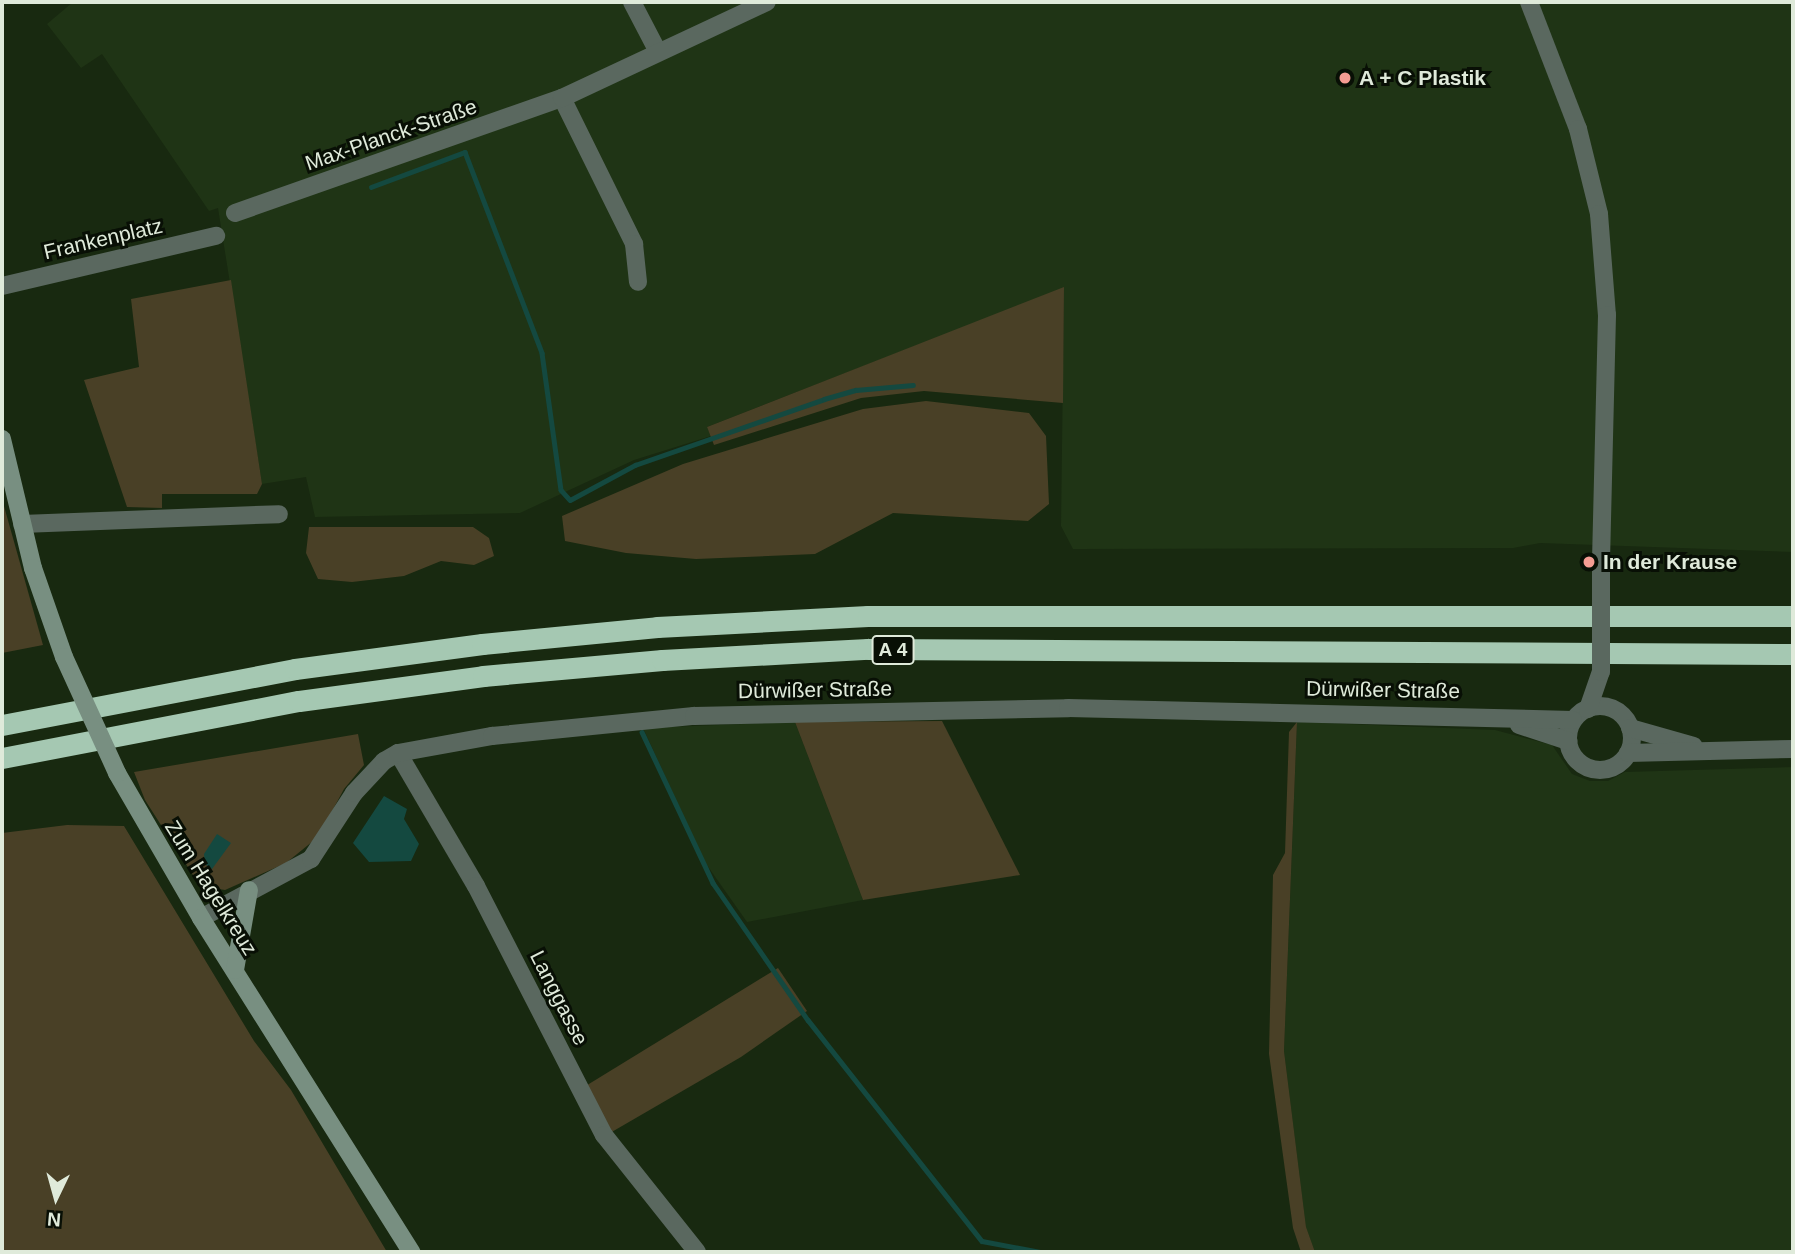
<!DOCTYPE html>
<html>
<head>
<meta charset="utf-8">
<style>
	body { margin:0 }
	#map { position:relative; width:1795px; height:1254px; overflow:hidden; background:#182910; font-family:Arial,sans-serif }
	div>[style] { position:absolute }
	.built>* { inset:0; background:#1f3415 }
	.green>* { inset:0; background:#494026 }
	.water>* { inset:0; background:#144940 }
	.stream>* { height:4.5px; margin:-2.25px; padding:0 2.25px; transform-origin:2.25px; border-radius:2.25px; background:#144940 }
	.street>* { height:18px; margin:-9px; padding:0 9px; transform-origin:9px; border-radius:9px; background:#5a685f }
	.street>.ring { margin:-9px; padding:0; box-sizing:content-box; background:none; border:18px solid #5a685f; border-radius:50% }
	.secondary>* { height:18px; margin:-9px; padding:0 9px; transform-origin:9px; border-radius:9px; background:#788f81 }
	.highway>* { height:21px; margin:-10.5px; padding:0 10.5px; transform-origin:10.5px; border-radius:10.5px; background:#a5c8b2 }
	.street-bridge>* { height:18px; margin:-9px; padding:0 9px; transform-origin:9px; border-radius:9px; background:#5a685f }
	.secondary-bridge>* { height:18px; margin:-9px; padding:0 9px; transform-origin:9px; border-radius:9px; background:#788f81 }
	.dots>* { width:19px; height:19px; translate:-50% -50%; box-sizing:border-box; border:4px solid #080f05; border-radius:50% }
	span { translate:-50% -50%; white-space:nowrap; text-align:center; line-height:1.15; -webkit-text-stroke:6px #080f05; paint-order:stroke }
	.shield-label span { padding:2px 5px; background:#080f05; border:2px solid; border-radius:5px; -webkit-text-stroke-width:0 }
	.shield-label { font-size:19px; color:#dfeada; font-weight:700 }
	.poi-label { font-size:21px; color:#dfeada; font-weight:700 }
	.left { translate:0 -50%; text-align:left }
	.street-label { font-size:21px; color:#dfeada }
	.frame { position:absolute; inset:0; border:4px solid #dfeada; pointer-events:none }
	.north { position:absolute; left:21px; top:1163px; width:70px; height:70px; -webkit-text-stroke:5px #080f05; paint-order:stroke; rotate:185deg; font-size:19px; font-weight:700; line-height:28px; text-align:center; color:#dfeada }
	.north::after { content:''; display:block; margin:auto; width:24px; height:32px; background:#dfeada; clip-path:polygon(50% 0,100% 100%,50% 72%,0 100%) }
</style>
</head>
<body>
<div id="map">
	<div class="built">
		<i style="clip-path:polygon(73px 2px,1793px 2px,1793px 552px,1540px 543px,1513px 548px,1073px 549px,1061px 526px,1064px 288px,707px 427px,711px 436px,634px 460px,520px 513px,315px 517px,306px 477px,262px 484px,218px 208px,209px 211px,102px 54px,81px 68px,47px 24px)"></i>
		<i style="clip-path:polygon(795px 722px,863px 900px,747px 922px,704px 861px,643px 728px)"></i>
		<i style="clip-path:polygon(1297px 722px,1495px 730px,1552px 745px,1572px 774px,1590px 781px,1608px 781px,1625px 772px,1793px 767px,1793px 1252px,1315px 1252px,1306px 1228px,1284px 1051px)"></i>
	</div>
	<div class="green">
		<i style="clip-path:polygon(231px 280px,262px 484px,257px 494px,162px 494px,162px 508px,127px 507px,84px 380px,139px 367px,131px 299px)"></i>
		<i style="clip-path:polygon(1064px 287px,1063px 403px,924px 391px,861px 398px,714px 445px,707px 427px)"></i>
		<i style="clip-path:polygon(926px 401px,1029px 413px,1046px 436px,1049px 504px,1028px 521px,893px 513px,815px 554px,696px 559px,626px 553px,565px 541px,562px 516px,683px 464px,863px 409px)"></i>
		<i style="clip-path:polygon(2px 499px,43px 645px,2px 653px)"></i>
		<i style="clip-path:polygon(309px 527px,473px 527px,489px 538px,494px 556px,474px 565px,441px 561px,404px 576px,352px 582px,318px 579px,306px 553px)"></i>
		<i style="clip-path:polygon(942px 721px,1020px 875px,863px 900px,795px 722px)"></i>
		<i style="clip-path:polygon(1297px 722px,1284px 1051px,1306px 1227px,1315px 1252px,1301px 1252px,1293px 1228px,1269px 1054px,1273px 875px,1285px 853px,1289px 732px)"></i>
		<i style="clip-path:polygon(358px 734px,364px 765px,344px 789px,318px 837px,286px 863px,225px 890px,200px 886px,145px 800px,134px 772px)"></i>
		<i style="clip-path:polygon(67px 825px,124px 826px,254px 1041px,291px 1090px,387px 1252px,2px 1252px,2px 833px)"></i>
		<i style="clip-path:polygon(778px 968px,807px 1011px,741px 1057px,610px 1133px,584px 1087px)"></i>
	</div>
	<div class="water">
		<i style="clip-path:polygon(384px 796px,407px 809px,404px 819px,419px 844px,411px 861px,369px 862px,353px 843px)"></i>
		<i style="clip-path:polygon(217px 834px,231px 843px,212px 869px,205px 864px,204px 854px)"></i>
	</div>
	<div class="stream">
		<i style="left:371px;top:187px;width:100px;rotate:-20.4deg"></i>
		<i style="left:465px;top:152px;width:215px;rotate:69deg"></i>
		<i style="left:542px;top:353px;width:138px;rotate:82.1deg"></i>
		<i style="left:561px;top:490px;width:13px;rotate:48deg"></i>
		<i style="left:570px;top:500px;width:74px;rotate:-28.3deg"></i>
		<i style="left:635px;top:465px;width:200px;rotate:-19.2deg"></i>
		<i style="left:824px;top:399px;width:33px;rotate:-16deg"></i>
		<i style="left:856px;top:390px;width:57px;rotate:-5deg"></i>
		<i style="left:642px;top:732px;width:167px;rotate:64.8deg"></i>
		<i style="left:713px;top:883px;width:167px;rotate:55.3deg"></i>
		<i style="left:808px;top:1020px;width:281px;rotate:51.8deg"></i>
		<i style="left:982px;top:1241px;width:60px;rotate:10.6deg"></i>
	</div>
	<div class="street">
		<i style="left:632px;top:2px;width:56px;rotate:62.5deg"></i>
		<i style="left:1529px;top:2px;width:136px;rotate:68.9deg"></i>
		<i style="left:1578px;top:129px;width:88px;rotate:76.1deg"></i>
		<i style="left:1599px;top:214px;width:101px;rotate:85.5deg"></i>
		<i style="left:1607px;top:315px;width:252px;rotate:91.4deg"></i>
		<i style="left:562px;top:98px;width:163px;rotate:63.7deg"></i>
		<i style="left:634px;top:244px;width:38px;rotate:84deg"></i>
		<i style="left:235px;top:213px;width:347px;rotate:-19.4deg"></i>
		<i style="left:562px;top:98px;width:226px;rotate:-25.1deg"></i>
		<i style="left:2px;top:286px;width:220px;rotate:-13.2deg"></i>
		<i style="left:22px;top:524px;width:257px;rotate:-2.2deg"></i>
		<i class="ring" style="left:1568px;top:706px;width:46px;height:46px"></i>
		<i style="left:1588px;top:709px;width:39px;rotate:-71deg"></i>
		<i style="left:1519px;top:725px;width:52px;rotate:18.1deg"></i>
		<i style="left:1630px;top:728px;width:66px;rotate:15.7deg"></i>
		<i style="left:398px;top:753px;width:154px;rotate:59.6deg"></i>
		<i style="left:476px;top:886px;width:280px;rotate:62.8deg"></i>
		<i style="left:604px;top:1135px;width:149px;rotate:51.5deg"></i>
		<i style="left:1628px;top:753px;width:165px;rotate:-1.4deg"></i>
		<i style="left:201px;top:918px;width:125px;rotate:-28.2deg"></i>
		<i style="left:311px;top:859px;width:79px;rotate:-56.9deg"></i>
		<i style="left:354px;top:793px;width:44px;rotate:-46.8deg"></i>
		<i style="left:384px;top:761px;width:16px;rotate:-30deg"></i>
		<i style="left:398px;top:753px;width:96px;rotate:-10.3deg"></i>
		<i style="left:492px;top:736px;width:203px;rotate:-5.7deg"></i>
		<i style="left:694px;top:716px;width:374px;rotate:-1.2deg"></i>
		<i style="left:1068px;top:708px;width:505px;rotate:1.36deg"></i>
	</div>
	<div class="secondary">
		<i style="left:2px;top:439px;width:133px;rotate:76.5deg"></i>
		<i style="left:33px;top:568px;width:94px;rotate:70.8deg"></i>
		<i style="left:117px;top:773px;width:168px;rotate:59.9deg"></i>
		<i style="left:201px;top:918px;width:395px;rotate:57.8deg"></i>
		<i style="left:235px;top:970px;width:81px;rotate:-80.1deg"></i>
	</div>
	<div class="highway">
		<i style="left:2px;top:725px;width:298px;rotate:-10.8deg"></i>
		<i style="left:295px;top:669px;width:189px;rotate:-7.6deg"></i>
		<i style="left:482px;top:644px;width:176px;rotate:-5.5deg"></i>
		<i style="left:657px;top:627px;width:211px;rotate:-3deg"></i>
		<i style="left:868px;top:616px;width:925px"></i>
		<i style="left:2px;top:758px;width:302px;rotate:-10.9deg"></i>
		<i style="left:299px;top:701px;width:186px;rotate:-7.7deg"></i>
		<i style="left:483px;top:676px;width:180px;rotate:-5.1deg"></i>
		<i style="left:662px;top:660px;width:206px;rotate:-3.1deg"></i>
		<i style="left:868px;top:649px;width:925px;rotate:0.31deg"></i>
	</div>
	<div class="street-bridge">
		<i style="left:1601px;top:567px;width:105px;rotate:90deg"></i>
	</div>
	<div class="secondary-bridge">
		<i style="left:64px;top:657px;width:128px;rotate:65.4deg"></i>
	</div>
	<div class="dots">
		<i style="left:1345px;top:78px;background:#f59c93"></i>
		<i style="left:1589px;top:562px;background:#f59c93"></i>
	</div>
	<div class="shield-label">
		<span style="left:893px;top:650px">A 4</span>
	</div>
	<div class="poi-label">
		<span class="left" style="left:1359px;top:78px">A + C Plastik</span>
		<span class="left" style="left:1603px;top:562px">In der Krause</span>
	</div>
	<div class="street-label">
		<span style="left:391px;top:135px;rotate:-19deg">Max-Planck-Straße</span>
		<span style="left:103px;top:239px;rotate:-13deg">Frankenplatz</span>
		<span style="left:815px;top:690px;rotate:-1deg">Dürwißer Straße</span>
		<span style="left:1383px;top:690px;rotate:1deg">Dürwißer Straße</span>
		<span style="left:211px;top:888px;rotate:58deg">Zum Hagelkreuz</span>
		<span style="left:559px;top:998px;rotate:63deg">Langgasse</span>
	</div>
	<div class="frame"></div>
	<div class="north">N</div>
</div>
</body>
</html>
